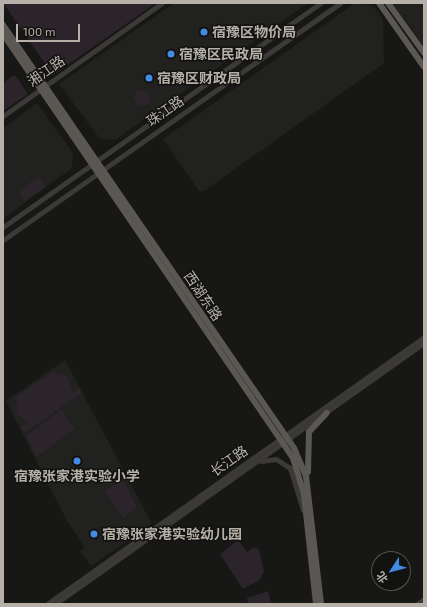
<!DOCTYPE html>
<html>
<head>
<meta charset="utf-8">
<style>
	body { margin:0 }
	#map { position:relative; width:427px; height:607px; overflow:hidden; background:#171715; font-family:"Exo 2","Noto Sans SC",sans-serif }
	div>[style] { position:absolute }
	.built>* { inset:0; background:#21211f }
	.green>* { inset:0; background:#2c242b }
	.round { border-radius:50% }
	.minor>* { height:5px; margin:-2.5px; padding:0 2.5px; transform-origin:2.5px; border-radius:2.5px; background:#3c3a37 }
	.major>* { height:6px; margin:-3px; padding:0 3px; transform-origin:3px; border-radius:3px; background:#5b5853 }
	.dots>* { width:11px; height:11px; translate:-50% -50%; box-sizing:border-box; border:2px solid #121210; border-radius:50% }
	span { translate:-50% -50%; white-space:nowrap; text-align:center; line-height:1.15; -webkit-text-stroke:3px #121210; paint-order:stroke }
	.poi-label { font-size:14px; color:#b6b0a8; font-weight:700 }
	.left { translate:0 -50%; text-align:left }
	.street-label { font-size:14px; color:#b6b0a8 }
	.frame { position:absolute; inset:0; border:4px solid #b6b0a8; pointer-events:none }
	.north { position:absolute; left:371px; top:551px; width:40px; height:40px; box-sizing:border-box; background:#121210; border:1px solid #54514d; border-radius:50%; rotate:234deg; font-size:11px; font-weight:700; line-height:16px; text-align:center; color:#b6b0a8 }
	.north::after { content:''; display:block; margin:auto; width:14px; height:18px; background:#418be4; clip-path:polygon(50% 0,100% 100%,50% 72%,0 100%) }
	.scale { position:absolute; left:16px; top:24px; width:64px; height:18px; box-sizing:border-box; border:2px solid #b6b0a8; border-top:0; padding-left:5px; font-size:12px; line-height:14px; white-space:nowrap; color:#b6b0a8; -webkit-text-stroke:3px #121210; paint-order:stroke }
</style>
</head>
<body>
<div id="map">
	<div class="built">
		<i style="clip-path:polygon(174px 3px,308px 3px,115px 140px,100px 139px,59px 84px)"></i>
		<i style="clip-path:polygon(355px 3px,373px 6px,383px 19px,384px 63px,204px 191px,199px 191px,163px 139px)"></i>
		<i style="clip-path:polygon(392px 3px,424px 3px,424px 47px,413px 31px)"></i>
		<i style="clip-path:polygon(37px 103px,73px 153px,72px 168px,3px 219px,3px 128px)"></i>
		<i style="clip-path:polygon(65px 360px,152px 524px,91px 566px,80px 551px,85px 547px,67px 521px,6px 401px)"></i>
	</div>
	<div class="green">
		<i style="clip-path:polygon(3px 3px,156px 3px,53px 75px)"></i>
		<i style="clip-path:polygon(12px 76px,16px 76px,28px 94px,3px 111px,3px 83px)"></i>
		<i class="round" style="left:134px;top:90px;width:16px;height:16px"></i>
		<i style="clip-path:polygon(38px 177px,46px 187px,25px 201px,18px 191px)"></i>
		<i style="clip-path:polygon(53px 372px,67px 376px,73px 393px,79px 388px,82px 393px,24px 433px,20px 428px,27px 423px,16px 413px,17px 396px)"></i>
		<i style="clip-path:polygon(61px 410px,75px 429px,36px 457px,26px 436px)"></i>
		<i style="clip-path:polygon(123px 479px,137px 508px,123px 518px,105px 491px)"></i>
		<i style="clip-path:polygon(238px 540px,247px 552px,254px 547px,259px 549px,264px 571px,260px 580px,243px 589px,220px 554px)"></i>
		<i style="clip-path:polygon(268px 591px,271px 604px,248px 604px,247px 598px)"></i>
	</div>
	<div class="minor">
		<i style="left:3px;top:116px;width:195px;rotate:-35.4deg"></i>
		<i style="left:3px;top:227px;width:389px;rotate:-35.2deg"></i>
		<i style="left:3px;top:240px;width:412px;rotate:-35.1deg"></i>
		<i style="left:261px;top:461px;width:15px;rotate:-8deg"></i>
		<i style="left:276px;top:459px;width:17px;rotate:33deg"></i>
		<i style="left:290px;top:468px;width:44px;rotate:72.8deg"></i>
		<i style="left:47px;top:604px;width:462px;rotate:-35.3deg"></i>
		<i style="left:55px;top:604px;width:452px;rotate:-35.3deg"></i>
		<i style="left:417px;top:604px;width:9px;rotate:-36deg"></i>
	</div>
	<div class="major">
		<i style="left:379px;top:3px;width:78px;rotate:54.9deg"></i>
		<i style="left:388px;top:3px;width:62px;rotate:54.2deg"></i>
		<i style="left:3px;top:25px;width:513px;rotate:55.47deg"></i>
		<i style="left:294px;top:448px;width:30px;rotate:67deg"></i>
		<i style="left:306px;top:476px;width:129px;rotate:83.3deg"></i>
		<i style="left:3px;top:34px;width:514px;rotate:55.63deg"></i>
		<i style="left:293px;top:458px;width:39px;rotate:73deg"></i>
		<i style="left:304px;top:495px;width:110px;rotate:83.7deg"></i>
		<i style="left:308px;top:472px;width:40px;rotate:-88.6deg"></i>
		<i style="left:309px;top:432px;width:26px;rotate:-47deg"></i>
	</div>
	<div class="dots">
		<i style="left:204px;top:32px;background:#418be4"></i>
		<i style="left:171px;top:54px;background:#418be4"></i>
		<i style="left:149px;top:78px;background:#418be4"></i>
		<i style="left:77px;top:461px;background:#418be4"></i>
		<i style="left:94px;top:534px;background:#418be4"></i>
	</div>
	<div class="poi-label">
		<span class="left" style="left:212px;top:32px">宿豫区物价局</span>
		<span class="left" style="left:179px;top:54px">宿豫区民政局</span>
		<span class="left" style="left:157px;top:78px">宿豫区财政局</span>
		<span style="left:77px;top:476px">宿豫张家港实验小学</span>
		<span class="left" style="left:102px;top:534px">宿豫张家港实验幼儿园</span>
	</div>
	<div class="street-label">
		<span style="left:46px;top:71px;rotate:-35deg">湘江路</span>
		<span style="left:165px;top:111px;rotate:-35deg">珠江路</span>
		<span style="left:203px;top:296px;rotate:56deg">西湖东路</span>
		<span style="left:229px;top:461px;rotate:-35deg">长江路</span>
	</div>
	<div class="frame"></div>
	<div class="north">北</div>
	<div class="scale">100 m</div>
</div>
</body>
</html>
